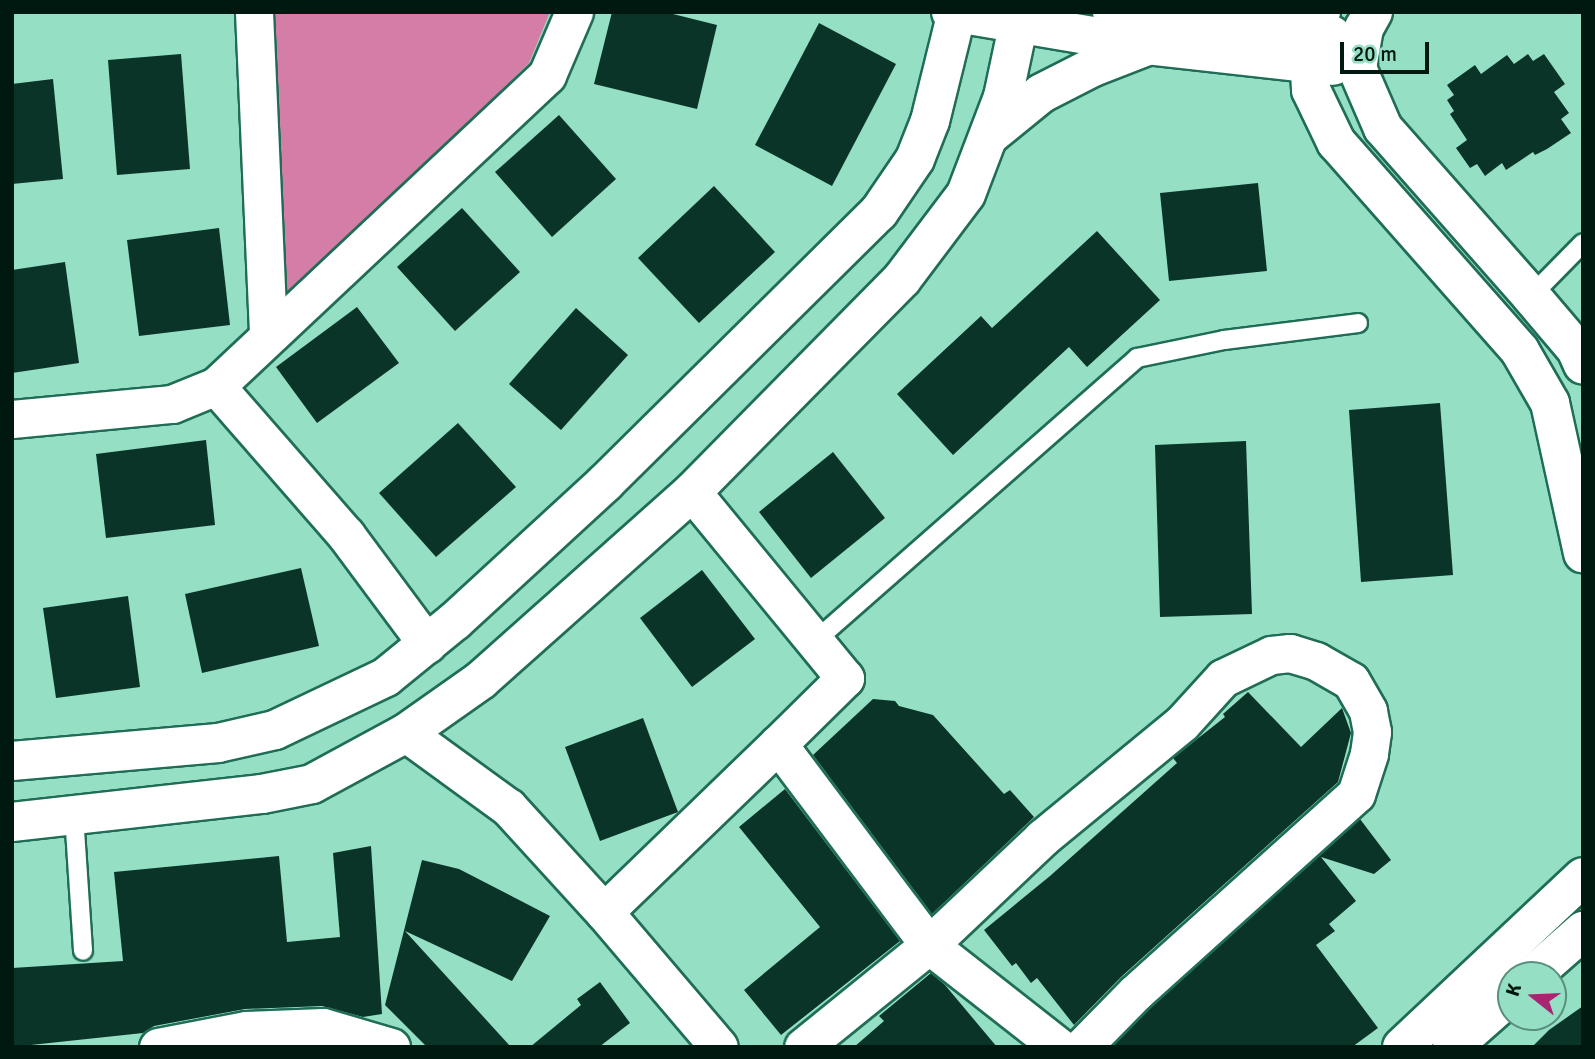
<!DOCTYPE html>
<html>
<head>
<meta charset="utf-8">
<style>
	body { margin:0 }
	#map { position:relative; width:1595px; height:1059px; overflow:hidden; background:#95dfc5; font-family:Signika,sans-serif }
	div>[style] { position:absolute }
	.green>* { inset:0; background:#d37da7 }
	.building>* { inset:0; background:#0b3428 }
	.roads { filter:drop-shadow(2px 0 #206d57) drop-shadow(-2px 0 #206d57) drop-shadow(0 2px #206d57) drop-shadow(0 -2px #206d57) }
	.service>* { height:18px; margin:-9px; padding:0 9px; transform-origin:9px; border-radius:9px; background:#fff }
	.minor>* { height:37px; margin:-18.5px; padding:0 18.5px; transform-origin:18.5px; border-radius:18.5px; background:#fff }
	.tertiary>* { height:38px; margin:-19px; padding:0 19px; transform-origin:19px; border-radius:19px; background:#fff }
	span { translate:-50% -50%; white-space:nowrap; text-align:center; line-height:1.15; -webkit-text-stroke:7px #95dfc5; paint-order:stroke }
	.frame { position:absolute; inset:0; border:14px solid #001910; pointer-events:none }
	.north { position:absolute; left:1497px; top:961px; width:70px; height:70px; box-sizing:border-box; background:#95dfc5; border:2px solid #59907d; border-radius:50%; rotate:288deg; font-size:19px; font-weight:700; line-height:28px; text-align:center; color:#001910 }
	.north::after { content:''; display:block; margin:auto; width:24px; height:32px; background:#a82571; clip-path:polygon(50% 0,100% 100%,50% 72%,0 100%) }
	.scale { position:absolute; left:1340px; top:42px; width:89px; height:32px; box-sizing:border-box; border:4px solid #001910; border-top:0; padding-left:9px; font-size:21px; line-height:24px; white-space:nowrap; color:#001910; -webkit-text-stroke:5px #95dfc5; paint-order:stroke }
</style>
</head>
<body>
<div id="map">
	<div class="green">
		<i style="clip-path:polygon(263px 12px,550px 12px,529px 63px,279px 310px)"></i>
	</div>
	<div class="building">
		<i style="clip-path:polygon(612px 12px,665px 12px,717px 25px,697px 109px,594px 84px)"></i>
		<i style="clip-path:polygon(819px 23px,896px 64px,832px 186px,755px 145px)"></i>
		<i style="clip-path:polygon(181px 54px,190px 169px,117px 175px,108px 60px)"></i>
		<i style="clip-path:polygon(1528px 54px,1533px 61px,1544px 54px,1565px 84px,1554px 92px,1569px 113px,1561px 119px,1571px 133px,1547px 149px,1535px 155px,1533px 152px,1506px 170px,1502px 163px,1485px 176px,1477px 164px,1470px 168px,1456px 148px,1467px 140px,1450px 114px,1454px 111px,1447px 100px,1454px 95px,1447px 85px,1475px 65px,1481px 74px,1507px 55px,1514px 64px)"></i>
		<i style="clip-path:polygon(53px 79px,63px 179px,12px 184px,12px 84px)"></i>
		<i style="clip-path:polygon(559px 115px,616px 179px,552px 237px,495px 172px)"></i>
		<i style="clip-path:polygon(1258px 183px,1267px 271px,1169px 281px,1160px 193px)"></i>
		<i style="clip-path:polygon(714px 186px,775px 252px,699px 323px,638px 258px)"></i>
		<i style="clip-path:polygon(462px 208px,520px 272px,455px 331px,397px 267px)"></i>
		<i style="clip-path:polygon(219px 228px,230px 325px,139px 336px,127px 240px)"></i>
		<i style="clip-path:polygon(1097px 231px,1160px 300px,1087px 367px,1069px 347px,953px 455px,897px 394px,981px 316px,992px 328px)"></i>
		<i style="clip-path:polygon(65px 262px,79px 363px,12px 373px,12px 270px)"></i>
		<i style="clip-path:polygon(357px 307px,399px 363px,317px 423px,276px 367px)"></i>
		<i style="clip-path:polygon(576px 308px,628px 355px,561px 430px,509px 384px)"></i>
		<i style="clip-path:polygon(1440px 403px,1453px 575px,1361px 582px,1349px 410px)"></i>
		<i style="clip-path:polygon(458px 423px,516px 487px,436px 557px,379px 493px)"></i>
		<i style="clip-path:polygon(206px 440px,215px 525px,106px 538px,96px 454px)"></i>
		<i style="clip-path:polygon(1246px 441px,1252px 614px,1160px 617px,1155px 445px)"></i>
		<i style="clip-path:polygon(833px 452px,885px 518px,811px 578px,759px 512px)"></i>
		<i style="clip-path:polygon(301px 568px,319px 646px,202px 673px,185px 594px)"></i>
		<i style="clip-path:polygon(702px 570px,755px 639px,692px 687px,640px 618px)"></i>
		<i style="clip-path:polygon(128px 596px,140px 687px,56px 698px,43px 608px)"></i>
		<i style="clip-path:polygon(1248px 692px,1301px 747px,1342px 708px,1351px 733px,1338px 782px,1121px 977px,1074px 1025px,1037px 978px,1031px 983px,1016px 963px,1012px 966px,984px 930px,1050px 876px,1177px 763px,1173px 758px,1225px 717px,1223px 714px)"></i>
		<i style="clip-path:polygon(873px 699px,895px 701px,899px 706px,933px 715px,1004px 794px,1010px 790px,1034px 817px,932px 914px,813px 755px)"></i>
		<i style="clip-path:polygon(643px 718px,678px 812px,600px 841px,565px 747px)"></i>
		<i style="clip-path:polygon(785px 789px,900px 941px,781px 1035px,744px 990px,820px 927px,739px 827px)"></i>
		<i style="clip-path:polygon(1360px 819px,1391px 860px,1374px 874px,1321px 857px,1356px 901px,1329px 924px,1335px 931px,1316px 945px,1378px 1028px,1352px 1047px,1115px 1047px,1114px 1045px,1150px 1008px)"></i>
		<i style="clip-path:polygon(371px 846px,382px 1014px,363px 1017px,322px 1006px,245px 1009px,154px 1026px,143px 1033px,12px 1047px,12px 968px,123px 961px,114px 872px,279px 856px,287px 942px,340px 937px,333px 853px)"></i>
		<i style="clip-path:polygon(422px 860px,459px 869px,550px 916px,512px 981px,405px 931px,511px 1047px,427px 1047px,385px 1005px)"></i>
		<i style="clip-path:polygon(931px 973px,945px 985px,997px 1047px,854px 1047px,884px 1021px,879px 1016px)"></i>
		<i style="clip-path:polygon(600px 982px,630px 1023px,599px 1047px,530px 1047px,581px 1005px,577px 999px)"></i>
		<i style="clip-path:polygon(1583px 1006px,1583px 1047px,1532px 1047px,1549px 1030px)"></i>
	</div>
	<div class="roads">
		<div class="service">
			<i style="left:1531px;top:296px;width:74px;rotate:-45.5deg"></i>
			<i style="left:815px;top:641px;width:429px;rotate:-41.3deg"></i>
			<i style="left:1137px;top:358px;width:89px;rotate:-11.7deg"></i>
			<i style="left:1224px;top:340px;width:135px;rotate:-7.2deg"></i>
			<i style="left:74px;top:815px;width:136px;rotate:86.2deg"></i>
		</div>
		<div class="minor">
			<i style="left:254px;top:12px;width:324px;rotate:87.5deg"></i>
			<i style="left:216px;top:386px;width:198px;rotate:48.9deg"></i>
			<i style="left:346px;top:535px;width:136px;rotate:53.4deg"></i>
			<i style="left:12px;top:419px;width:161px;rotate:-5.4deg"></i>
			<i style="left:172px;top:404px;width:48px;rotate:-22.2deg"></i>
			<i style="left:216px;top:386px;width:454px;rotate:-43.2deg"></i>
			<i style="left:547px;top:75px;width:69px;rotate:-66.8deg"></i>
			<i style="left:692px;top:492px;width:241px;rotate:50.6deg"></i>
			<i style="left:845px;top:678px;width:94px;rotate:135.4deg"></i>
			<i style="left:778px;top:744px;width:251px;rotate:53.1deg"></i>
			<i style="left:929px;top:945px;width:165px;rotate:38.1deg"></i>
			<i style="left:406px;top:733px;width:126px;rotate:36deg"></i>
			<i style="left:508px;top:807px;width:142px;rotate:47.6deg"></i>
			<i style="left:604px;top:912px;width:177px;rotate:49.6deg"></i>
			<i style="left:604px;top:912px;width:242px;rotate:-44deg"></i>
			<i style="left:158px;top:1047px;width:90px;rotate:-10.9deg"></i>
			<i style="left:246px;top:1030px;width:77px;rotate:-2.2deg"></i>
			<i style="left:323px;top:1027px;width:71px;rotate:16.4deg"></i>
			<i style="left:803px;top:1047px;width:162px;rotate:-39deg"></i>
			<i style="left:929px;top:945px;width:156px;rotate:-43.4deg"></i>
			<i style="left:1042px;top:838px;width:181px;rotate:-39.4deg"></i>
			<i style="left:1182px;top:723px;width:61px;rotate:-47.7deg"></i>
			<i style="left:1223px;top:678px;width:53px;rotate:-25.6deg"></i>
			<i style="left:1271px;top:655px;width:19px;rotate:-6deg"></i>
			<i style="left:1290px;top:653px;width:27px;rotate:17deg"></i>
			<i style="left:1316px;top:661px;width:40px;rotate:29.7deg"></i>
			<i style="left:1351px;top:681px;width:34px;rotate:60deg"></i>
			<i style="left:1368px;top:711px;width:21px;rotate:79deg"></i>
			<i style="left:1372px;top:732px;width:22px;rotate:98deg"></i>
			<i style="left:1369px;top:754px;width:42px;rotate:108deg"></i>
			<i style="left:1356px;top:794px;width:297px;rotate:138deg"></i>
			<i style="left:1135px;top:993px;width:76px;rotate:134.5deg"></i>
		</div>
		<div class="tertiary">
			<i style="left:951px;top:12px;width:199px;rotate:9.6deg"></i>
			<i style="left:1147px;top:45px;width:187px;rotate:6.4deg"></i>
			<i style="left:1112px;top:12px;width:221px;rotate:6deg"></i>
			<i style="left:1321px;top:12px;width:26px;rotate:121deg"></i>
			<i style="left:1308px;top:34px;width:56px;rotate:86.9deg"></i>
			<i style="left:1311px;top:90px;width:58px;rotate:64.3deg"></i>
			<i style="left:1336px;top:142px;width:278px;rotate:48.6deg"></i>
			<i style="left:1520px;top:351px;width:60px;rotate:60deg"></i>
			<i style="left:1550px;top:403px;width:154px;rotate:77.6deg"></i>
			<i style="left:1373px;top:12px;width:18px;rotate:119deg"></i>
			<i style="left:1364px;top:28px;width:41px;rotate:99.9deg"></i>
			<i style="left:1357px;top:68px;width:65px;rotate:66.6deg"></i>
			<i style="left:1383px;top:128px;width:224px;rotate:48.6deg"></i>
			<i style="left:1531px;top:296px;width:70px;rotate:49.7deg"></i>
			<i style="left:1576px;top:349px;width:17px;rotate:66deg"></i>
			<i style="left:989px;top:136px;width:68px;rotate:-39.1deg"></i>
			<i style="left:1042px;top:93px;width:57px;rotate:-27deg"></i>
			<i style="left:1093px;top:67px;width:58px;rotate:-21.3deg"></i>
			<i style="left:12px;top:761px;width:207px;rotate:-5deg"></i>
			<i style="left:218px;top:743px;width:58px;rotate:-12.8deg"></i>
			<i style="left:275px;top:730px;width:123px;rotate:-25.5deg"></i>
			<i style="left:386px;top:677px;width:89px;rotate:-39.1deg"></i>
			<i style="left:455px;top:621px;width:204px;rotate:-42.6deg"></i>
			<i style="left:605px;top:483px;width:385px;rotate:-44.7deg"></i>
			<i style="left:879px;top:212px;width:64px;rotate:-55.8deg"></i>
			<i style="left:915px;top:159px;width:41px;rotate:-68.5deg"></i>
			<i style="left:930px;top:121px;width:112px;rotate:-76.1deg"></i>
			<i style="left:12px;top:822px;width:252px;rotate:-6.4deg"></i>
			<i style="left:262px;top:794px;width:51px;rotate:-11.3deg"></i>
			<i style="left:312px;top:784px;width:107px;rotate:-28.5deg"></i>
			<i style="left:406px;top:733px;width:92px;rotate:-35.2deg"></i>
			<i style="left:481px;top:680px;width:283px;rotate:-41.7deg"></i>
			<i style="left:692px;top:492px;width:299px;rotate:-45.4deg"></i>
			<i style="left:902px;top:279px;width:106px;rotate:-53deg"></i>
			<i style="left:966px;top:194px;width:104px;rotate:-69.1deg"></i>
			<i style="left:1003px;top:97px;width:87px;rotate:-78deg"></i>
			<i style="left:1533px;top:975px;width:67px;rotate:-41.3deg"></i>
			<i style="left:1402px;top:1047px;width:248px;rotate:-43.2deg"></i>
			<i style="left:1452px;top:1047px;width:79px;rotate:-41.4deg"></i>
		</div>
	</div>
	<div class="frame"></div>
	<div class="north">K</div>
	<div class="scale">20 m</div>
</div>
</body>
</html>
